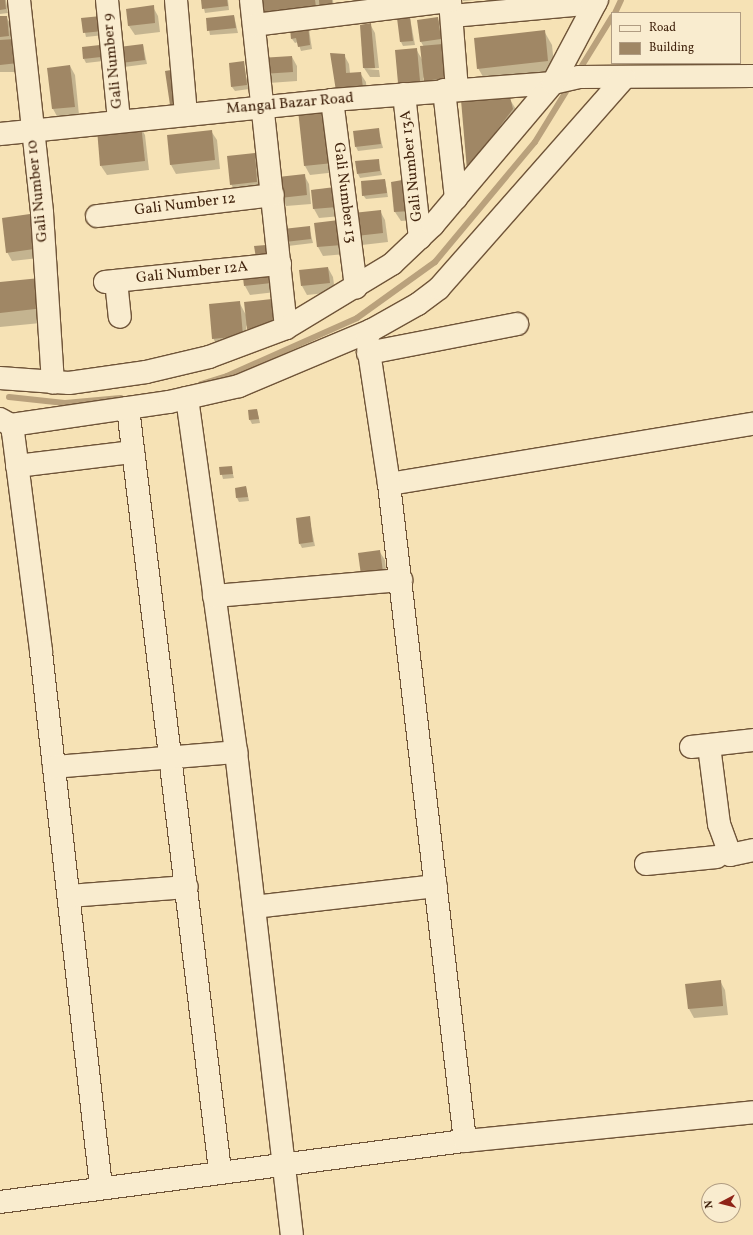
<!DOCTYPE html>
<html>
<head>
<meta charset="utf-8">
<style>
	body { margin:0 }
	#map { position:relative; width:753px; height:1235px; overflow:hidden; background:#f6e2b5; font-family:Vollkorn,serif }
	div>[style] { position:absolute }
	.shadow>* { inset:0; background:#0003 }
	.stream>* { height:6px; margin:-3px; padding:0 3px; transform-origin:3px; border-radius:3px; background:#b9a17c }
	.building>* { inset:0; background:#a08765 }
	.roads { filter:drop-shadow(1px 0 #6f5438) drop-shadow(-1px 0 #6f5438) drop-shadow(0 1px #6f5438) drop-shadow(0 -1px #6f5438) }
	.minor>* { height:22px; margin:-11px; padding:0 11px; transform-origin:11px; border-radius:11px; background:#f9eccf }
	span { translate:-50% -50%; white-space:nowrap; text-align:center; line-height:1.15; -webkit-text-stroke:3px #f9eccf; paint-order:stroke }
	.street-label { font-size:15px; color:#42240e }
	.legend { position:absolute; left:611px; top:12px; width:130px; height:52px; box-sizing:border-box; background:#f9eccf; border:1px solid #b09c82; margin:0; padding:5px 7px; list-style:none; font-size:12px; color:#42240e }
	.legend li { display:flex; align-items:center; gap:8px; height:20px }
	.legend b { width:20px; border:1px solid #b09c82 }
	.north { position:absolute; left:701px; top:1183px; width:40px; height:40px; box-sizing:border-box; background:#f9eccf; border:1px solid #b09c82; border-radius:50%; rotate:263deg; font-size:11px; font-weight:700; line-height:16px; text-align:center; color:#42240e }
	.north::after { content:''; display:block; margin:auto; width:14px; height:18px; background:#8f2418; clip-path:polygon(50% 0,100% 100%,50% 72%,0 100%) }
</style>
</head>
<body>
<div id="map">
	<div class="shadow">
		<i style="clip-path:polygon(0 0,9px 0,6px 0,8px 13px,0 14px)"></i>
		<i style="clip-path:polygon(202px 0,228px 0,229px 10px,205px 13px)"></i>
		<i style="clip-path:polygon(260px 0,333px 0,335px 16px,323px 17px,324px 28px,309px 29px,312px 49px,301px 51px,298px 42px,295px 43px,292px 39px,291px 31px)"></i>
		<i style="clip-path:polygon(462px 0,475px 0,463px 1px)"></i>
		<i style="clip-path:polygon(153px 7px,158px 16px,160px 32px,135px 35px,129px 26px,127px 9px)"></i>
		<i style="clip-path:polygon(234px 16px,238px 33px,210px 35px,207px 19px)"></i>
		<i style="clip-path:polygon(0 17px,6px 17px,12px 26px,22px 72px,0 72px)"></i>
		<i style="clip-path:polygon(100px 17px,104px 35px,86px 37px,82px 19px)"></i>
		<i style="clip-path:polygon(410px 18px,415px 45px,403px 46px,401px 42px)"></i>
		<i style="clip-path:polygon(437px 18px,442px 27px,451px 87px,430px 89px,423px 77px,425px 89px,405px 92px,399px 83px,416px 49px,423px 61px,424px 47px,421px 42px)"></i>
		<i style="clip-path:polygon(370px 24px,375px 33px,379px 68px,367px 69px,379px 70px,380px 77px,370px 77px,364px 68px)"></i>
		<i style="clip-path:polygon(544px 31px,552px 45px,555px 74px,486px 82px,478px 68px)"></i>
		<i style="clip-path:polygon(108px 45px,112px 60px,86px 63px,84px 59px)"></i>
		<i style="clip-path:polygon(143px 45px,147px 64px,124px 67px,122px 62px)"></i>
		<i style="clip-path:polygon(344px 55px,349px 64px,350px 73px,360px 73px,366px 82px,367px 97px,337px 90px)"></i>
		<i style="clip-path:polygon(292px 57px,297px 66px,297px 81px,269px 83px,263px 74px)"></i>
		<i style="clip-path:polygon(243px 62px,249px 89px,235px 91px,232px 87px)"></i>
		<i style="clip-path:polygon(70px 66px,75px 75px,79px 115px,58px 118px,53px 109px)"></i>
		<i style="clip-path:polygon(509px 98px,517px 111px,475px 183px,462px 101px)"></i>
		<i style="clip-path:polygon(299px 111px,337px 172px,310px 175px,305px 166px)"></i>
		<i style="clip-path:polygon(140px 126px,145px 135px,149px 170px,107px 175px,101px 166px)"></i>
		<i style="clip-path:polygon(378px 129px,383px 148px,358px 151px,356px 147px)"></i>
		<i style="clip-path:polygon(211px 131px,217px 140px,220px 169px,176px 174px,171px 165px,168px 136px)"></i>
		<i style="clip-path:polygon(254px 154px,259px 163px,262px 190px,236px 193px,231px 184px)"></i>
		<i style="clip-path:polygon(378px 160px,382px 175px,360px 178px,358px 174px)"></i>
		<i style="clip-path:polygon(304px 175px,309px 184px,311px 204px,286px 206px,281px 197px)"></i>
		<i style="clip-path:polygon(385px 180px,388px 197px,366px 199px,363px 195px)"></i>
		<i style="clip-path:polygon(392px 183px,415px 220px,401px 221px,395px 212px)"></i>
		<i style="clip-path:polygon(334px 188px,341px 216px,319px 218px,314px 209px,312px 190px)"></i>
		<i style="clip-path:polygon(380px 211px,385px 220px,388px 242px,362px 245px,357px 236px)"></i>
		<i style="clip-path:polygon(30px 216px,35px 225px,39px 258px,12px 261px,7px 252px)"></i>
		<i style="clip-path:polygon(338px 221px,346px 254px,323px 256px,318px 247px,315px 224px)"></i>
		<i style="clip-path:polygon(309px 227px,313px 243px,288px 246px,286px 242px)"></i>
		<i style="clip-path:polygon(268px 267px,276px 292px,250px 295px,245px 286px)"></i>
		<i style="clip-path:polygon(328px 268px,333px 277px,335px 292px,307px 295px,302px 286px)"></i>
		<i style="clip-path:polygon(40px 279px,51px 322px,0 327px,0 283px)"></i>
		<i style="clip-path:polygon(272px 300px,253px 338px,246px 325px,247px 345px,218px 347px,213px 338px,239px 302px,246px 315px)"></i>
		<i style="clip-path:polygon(257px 410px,260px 423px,252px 424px,250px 420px)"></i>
		<i style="clip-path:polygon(231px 467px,234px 478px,223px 479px,220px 468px)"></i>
		<i style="clip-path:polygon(246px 487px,249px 501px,239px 502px,237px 498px)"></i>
		<i style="clip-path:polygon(309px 517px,315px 546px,302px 548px,300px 544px)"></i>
		<i style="clip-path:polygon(379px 551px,385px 560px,387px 581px,362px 575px)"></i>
		<i style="clip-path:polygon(720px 981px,725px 990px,728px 1015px,694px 1018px,689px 1009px)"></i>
	</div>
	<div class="stream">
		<i style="left:615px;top:13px;width:14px;rotate:-65deg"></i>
		<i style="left:578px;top:72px;width:65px;rotate:-58.3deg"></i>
		<i style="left:201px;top:384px;width:27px;rotate:-17deg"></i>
		<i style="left:227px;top:376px;width:142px;rotate:-24deg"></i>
		<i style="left:357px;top:318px;width:96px;rotate:-35.7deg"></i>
		<i style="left:435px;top:262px;width:156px;rotate:-50.2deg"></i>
		<i style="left:535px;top:142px;width:67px;rotate:-58.4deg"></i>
		<i style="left:9px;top:397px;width:56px;rotate:6.1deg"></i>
		<i style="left:65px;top:403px;width:56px;rotate:-5.1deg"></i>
	</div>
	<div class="building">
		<i style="clip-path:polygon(0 0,5px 0,6px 9px,0 10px)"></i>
		<i style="clip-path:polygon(201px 0,227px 0,228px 6px,202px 9px)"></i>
		<i style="clip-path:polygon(259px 0,315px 0,317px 14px,262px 21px)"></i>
		<i style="clip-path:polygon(319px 0,332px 0,333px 12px,320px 13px)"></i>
		<i style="clip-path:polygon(154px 5px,155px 23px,128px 26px,126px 9px)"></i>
		<i style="clip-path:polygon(234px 15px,236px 28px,207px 31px,206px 18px)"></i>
		<i style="clip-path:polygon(0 16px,7px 16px,9px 36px,0 37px)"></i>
		<i style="clip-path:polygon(101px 16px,103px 31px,83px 33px,81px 18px)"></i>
		<i style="clip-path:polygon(410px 17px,413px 41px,400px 42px,397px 18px)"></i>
		<i style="clip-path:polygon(438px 17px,441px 39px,420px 42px,417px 20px)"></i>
		<i style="clip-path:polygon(371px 23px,375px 68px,363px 68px,360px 25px)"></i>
		<i style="clip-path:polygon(308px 25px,310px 45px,298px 47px,296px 38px,291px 39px,290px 28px)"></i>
		<i style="clip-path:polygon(545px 30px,548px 61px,477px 69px,474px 38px)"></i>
		<i style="clip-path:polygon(15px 39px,18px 63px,0 65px,0 40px)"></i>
		<i style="clip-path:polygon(109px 44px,110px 56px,83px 59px,82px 47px)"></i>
		<i style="clip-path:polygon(143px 44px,145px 60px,121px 63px,119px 47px)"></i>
		<i style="clip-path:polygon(443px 44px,447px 78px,424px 81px,420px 46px)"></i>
		<i style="clip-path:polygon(417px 48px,420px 81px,398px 83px,395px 50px)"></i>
		<i style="clip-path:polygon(330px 53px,345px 54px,346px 73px,361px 72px,363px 88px,336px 91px)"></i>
		<i style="clip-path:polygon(292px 56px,293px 72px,262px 74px,260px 58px)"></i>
		<i style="clip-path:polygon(244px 61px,247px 85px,231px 87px,229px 63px)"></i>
		<i style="clip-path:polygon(70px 65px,75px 107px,52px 109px,47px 68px)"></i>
		<i style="clip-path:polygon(177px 69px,182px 103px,170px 105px,165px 71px)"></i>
		<i style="clip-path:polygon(510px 97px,513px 109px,467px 170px,461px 100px)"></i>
		<i style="clip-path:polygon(326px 106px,333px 163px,304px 166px,298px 110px)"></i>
		<i style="clip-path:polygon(141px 124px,145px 161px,100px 166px,97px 129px)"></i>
		<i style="clip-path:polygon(379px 128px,381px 144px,355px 147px,353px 131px)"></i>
		<i style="clip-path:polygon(212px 130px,215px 160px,170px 165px,167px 135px)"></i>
		<i style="clip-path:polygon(255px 153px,257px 182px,230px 185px,227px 156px)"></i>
		<i style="clip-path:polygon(379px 159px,380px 171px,357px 174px,355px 161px)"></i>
		<i style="clip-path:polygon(305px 174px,307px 195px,280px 198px,278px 177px)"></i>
		<i style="clip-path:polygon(385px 179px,387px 193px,362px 196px,361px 181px)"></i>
		<i style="clip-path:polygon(408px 179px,411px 211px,394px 212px,391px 182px)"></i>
		<i style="clip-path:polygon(335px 187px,337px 207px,313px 209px,311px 190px)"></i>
		<i style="clip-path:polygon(381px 210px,383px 233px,356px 236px,353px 213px)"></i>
		<i style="clip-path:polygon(30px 214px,34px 249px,6px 253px,2px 218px)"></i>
		<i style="clip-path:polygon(339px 220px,342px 245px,317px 247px,314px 223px)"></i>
		<i style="clip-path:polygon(310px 226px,311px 239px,285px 242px,283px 229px)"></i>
		<i style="clip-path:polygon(266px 245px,267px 257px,256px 258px,254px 246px)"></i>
		<i style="clip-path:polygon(269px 266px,271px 283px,244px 286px,242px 269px)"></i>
		<i style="clip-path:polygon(328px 267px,330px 283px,301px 286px,299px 270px)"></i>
		<i style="clip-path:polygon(40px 278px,44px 308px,0 313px,0 282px)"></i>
		<i style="clip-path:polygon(272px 299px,275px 326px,247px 329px,244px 302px)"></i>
		<i style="clip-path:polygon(240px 301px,243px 336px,212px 339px,209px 304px)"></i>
		<i style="clip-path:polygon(257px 409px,259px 419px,249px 420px,248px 410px)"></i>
		<i style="clip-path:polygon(232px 466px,233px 474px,220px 475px,219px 467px)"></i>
		<i style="clip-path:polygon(246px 486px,248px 497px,236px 498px,235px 488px)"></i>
		<i style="clip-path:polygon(310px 516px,313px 542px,299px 544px,296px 518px)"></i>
		<i style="clip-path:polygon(380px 550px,383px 572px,361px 575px,358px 553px)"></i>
		<i style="clip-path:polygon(721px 980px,723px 1006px,688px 1009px,685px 984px)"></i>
	</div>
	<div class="roads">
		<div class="minor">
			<i style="left:19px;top:0;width:214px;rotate:83.8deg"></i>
			<i style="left:42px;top:213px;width:170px;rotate:86.3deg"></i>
			<i style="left:107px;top:0;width:122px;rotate:84.3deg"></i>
			<i style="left:176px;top:0;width:114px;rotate:85deg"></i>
			<i style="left:251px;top:0;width:330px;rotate:83.9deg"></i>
			<i style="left:450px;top:1px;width:88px;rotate:85.5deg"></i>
			<i style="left:452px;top:16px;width:144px;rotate:-5.2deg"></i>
			<i style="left:254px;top:25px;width:197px;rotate:-7deg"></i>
			<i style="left:444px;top:90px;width:109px;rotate:83.7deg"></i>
			<i style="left:404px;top:94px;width:145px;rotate:83.7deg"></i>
			<i style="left:332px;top:100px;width:189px;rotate:82.7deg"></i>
			<i style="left:0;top:134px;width:334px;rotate:-5.8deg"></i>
			<i style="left:332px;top:100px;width:222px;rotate:-4.4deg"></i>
			<i style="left:553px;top:83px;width:27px;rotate:-13deg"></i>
			<i style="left:579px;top:77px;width:174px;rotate:-0.3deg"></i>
			<i style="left:97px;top:216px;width:177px;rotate:-6.8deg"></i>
			<i style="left:116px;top:281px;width:36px;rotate:84deg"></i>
			<i style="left:105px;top:282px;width:176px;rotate:-5.9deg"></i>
			<i style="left:368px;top:353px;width:152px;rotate:-11deg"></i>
			<i style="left:0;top:378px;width:69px;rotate:4.1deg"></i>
			<i style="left:69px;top:383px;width:78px;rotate:-8.1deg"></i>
			<i style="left:146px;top:372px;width:65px;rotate:-13.4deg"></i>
			<i style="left:209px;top:357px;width:82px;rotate:-20.6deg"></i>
			<i style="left:286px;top:328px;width:124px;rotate:-31.1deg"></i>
			<i style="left:392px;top:264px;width:57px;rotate:-43.6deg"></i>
			<i style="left:433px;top:225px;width:186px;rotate:-49.8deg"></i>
			<i style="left:553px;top:83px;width:94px;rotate:-62.1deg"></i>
			<i style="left:187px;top:398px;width:357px;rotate:82.1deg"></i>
			<i style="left:236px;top:752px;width:486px;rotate:83.4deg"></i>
			<i style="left:128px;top:408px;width:769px;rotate:83.12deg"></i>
			<i style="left:0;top:419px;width:13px;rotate:29deg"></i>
			<i style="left:11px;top:425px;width:7px;rotate:74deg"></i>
			<i style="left:13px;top:432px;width:222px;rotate:82.7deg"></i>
			<i style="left:41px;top:652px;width:538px;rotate:83.6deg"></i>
			<i style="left:11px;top:425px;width:160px;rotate:-8.3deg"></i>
			<i style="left:169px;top:402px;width:72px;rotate:-12.9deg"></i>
			<i style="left:239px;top:386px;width:142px;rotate:-22.8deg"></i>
			<i style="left:17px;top:466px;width:117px;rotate:-6.9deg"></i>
			<i style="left:389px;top:484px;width:369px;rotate:-9.4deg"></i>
			<i style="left:214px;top:596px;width:188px;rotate:-4.9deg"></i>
			<i style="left:709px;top:746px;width:79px;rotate:82.7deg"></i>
			<i style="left:719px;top:824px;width:33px;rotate:70deg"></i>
			<i style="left:730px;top:855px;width:24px;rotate:-12deg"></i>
			<i style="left:691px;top:747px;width:62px;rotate:-6.4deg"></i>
			<i style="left:54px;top:767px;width:183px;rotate:-4.7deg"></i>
			<i style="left:646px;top:864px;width:71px;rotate:-5.6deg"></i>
			<i style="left:69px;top:896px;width:118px;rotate:-4.4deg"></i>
			<i style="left:254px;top:907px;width:183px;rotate:-6.6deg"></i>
			<i style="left:465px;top:1141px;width:661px;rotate:-96.6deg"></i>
			<i style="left:389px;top:484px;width:147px;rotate:-98.6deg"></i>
			<i style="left:367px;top:339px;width:9px;rotate:-69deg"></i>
			<i style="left:370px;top:331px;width:55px;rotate:-29.4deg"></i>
			<i style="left:418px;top:304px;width:26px;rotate:-37deg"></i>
			<i style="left:439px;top:288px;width:280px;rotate:-48.6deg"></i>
			<i style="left:0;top:1202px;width:469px;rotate:-7.5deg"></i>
			<i style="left:465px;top:1141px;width:289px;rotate:-5.7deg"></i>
		</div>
	</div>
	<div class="street-label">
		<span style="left:113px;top:61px;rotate:-96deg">Gali Number 9</span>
		<span style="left:290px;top:104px;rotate:-5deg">Mangal Bazar Road</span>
		<span style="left:412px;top:166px;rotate:-96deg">Gali Number 13A</span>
		<span style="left:38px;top:191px;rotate:-96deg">Gali Number 10</span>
		<span style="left:344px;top:193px;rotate:83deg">Gali Number 13</span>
		<span style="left:185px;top:205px;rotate:-7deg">Gali Number 12</span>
		<span style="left:192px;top:273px;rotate:-6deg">Gali Number 12A</span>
	</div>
	<ul class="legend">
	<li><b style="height:5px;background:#f9eccf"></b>Road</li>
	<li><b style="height:11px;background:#a08765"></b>Building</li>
	</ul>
	<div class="north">N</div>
</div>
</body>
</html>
